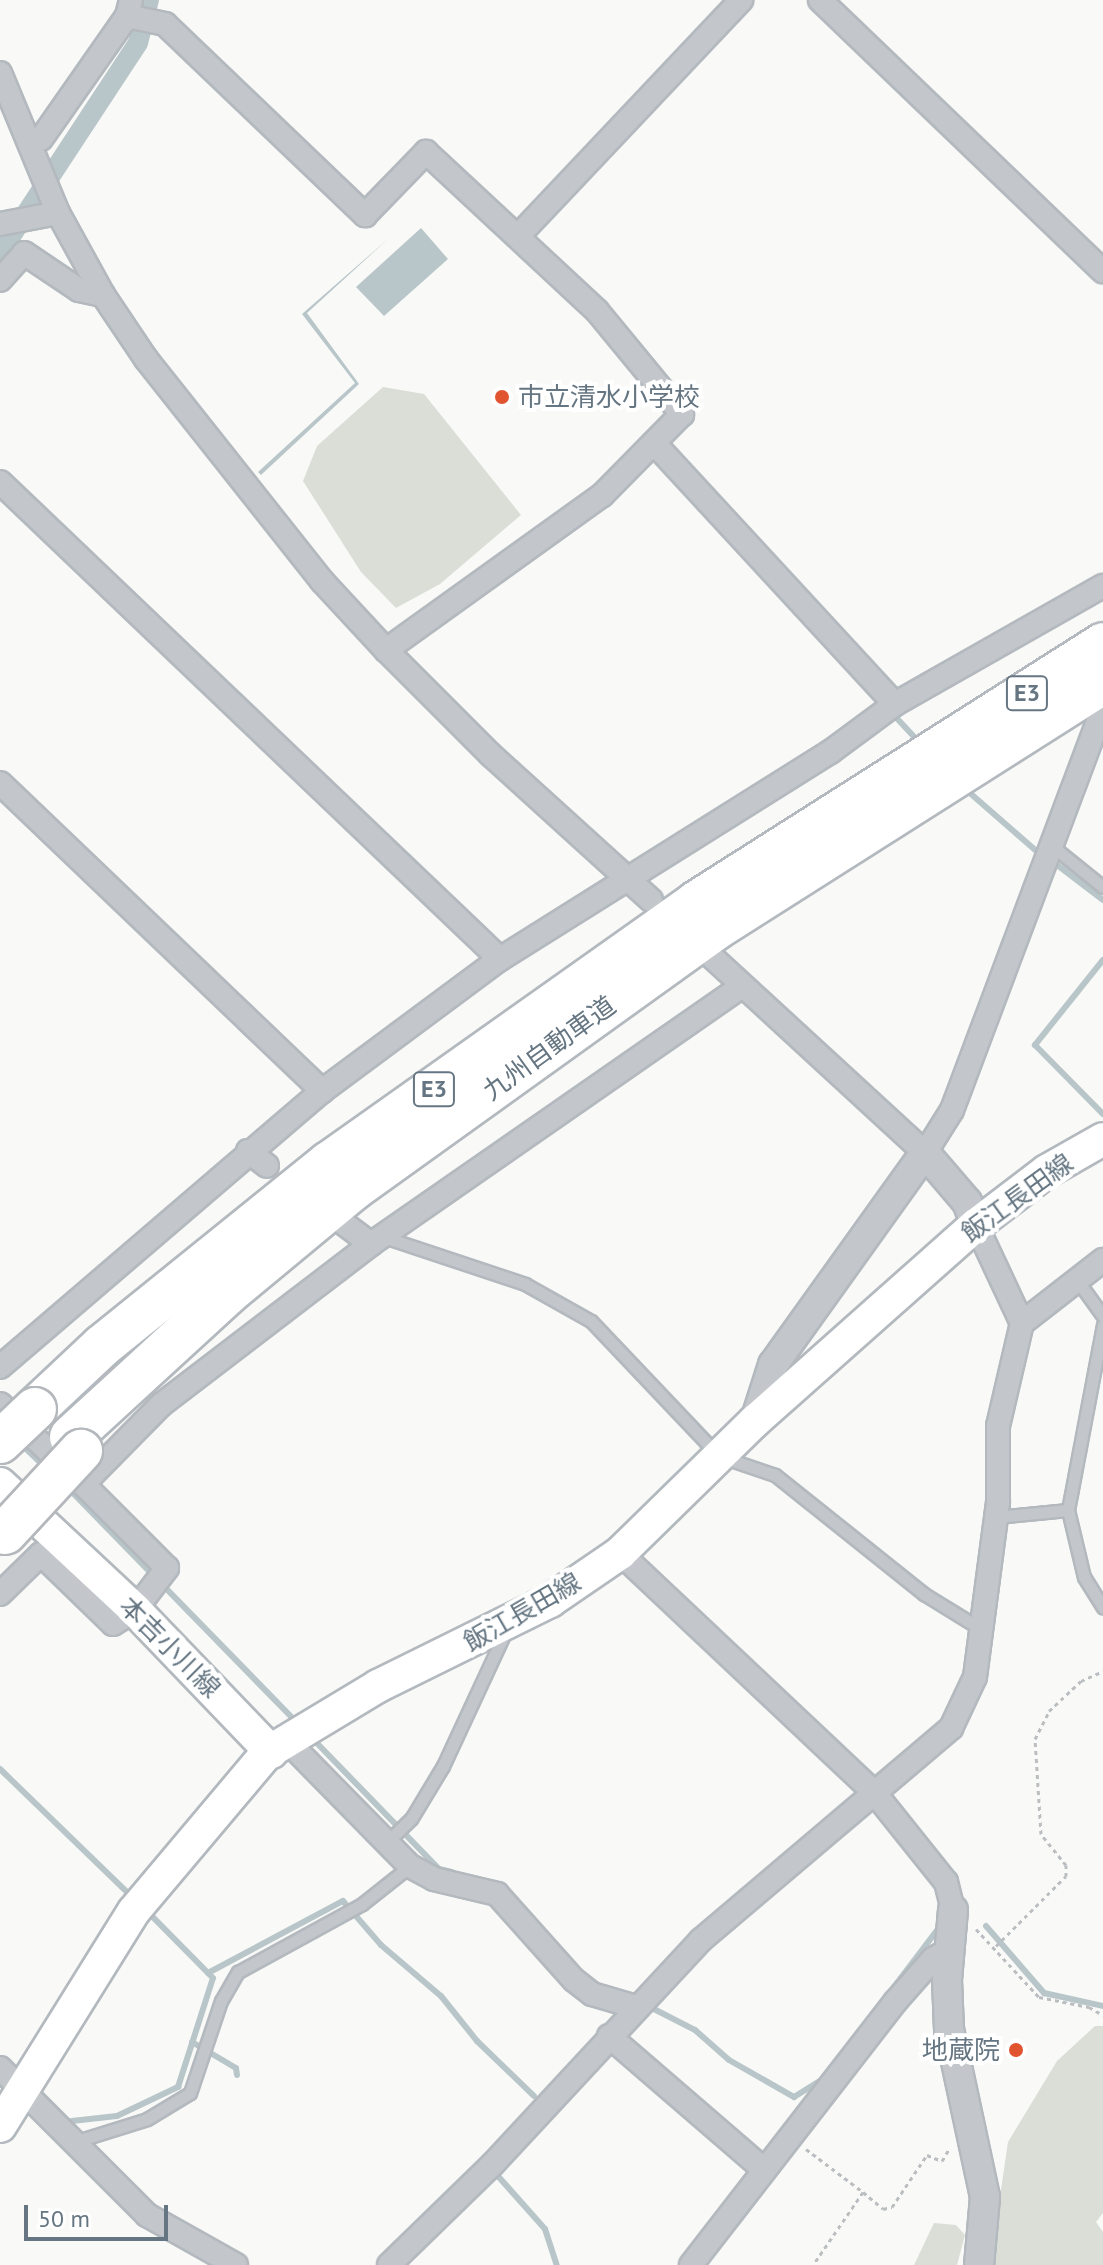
<!DOCTYPE html>
<html>
<head>
<meta charset="utf-8">
<style>
	body { margin:0 }
	#map { position:relative; width:1103px; height:2265px; overflow:hidden; background:#f9f9f7; font-family:"PT Sans","Noto Sans JP",sans-serif }
	div>[style] { position:absolute }
	.green>* { inset:0; background:#daded6 }
	.water>* { inset:0; background:#b8c6c9 }
	.stream>* { height:6px; margin:-3px; padding:0 3px; transform-origin:3px; border-radius:3px; background:#b8c6c9 }
	.canal>* { height:20px; margin:-10px; padding:0 10px; transform-origin:10px; border-radius:10px; background:#b8c6c9 }
	.path>* { height:3px; margin-top:-1.5px; transform-origin:0; background:repeating-linear-gradient(90deg,#bbbec1 0 4px,transparent 0 8px) }
	.roads { filter:drop-shadow(2px 0 #b3b9be) drop-shadow(-2px 0 #b3b9be) drop-shadow(0 2px #b3b9be) drop-shadow(0 -2px #b3b9be) }
	.service>* { height:11px; margin:-5.5px; padding:0 5.5px; transform-origin:5.5px; border-radius:5.5px; background:#c3c7cb }
	.minor>* { height:22px; margin:-11px; padding:0 11px; transform-origin:11px; border-radius:11px; background:#c3c7cb }
	.tertiary>* { height:28px; margin:-14px; padding:0 14px; transform-origin:14px; border-radius:14px; background:#c3c7cb }
	.secondary>* { height:32px; margin:-16px; padding:0 16px; transform-origin:16px; border-radius:16px; background:#fff }
	.motorway>* { height:42px; margin:-21px; padding:0 21px; transform-origin:21px; border-radius:21px; background:#fff }
	.bridges { filter:drop-shadow(2px 0 #b4b8bc) drop-shadow(-2px 0 #b4b8bc) drop-shadow(0 2px #b4b8bc) drop-shadow(0 -2px #b4b8bc) }
	.motorway-bridge>* { height:42px; margin:-21px; padding:0 21px; transform-origin:21px; border-radius:21px; background:#fff }
	.dots>* { width:22px; height:22px; translate:-50% -50%; box-sizing:border-box; border:4px solid #fff; border-radius:50% }
	span { translate:-50% -50%; white-space:nowrap; text-align:center; line-height:1.15; -webkit-text-stroke:8px #fff; paint-order:stroke }
	.shield-label span { padding:2px 6px; background:#fff; border:2px solid; border-radius:6px; -webkit-text-stroke-width:0 }
	.shield-label { font-size:24px; color:#657682; font-weight:700 }
	.poi-label { font-size:26px; color:#657682 }
	.left { translate:0 -50%; text-align:left }
	.right { translate:-100% -50%; text-align:right }
	.street-label { font-size:26px; color:#657682 }
	.scale { position:absolute; left:24px; top:2205px; width:144px; height:36px; box-sizing:border-box; border:4px solid #657682; border-top:0; padding-left:10px; font-size:24px; line-height:28px; white-space:nowrap; color:#657682; -webkit-text-stroke:6px #fff; paint-order:stroke }
</style>
</head>
<body>
<div id="map">
	<div class="green">
		<i style="clip-path:polygon(383px 387px,424px 394px,521px 515px,440px 584px,396px 608px,361px 572px,303px 481px,317px 446px)"></i>
		<i style="clip-path:polygon(1095px 2026px,1103px 2026px,1103px 2213px,1096px 2222px,1103px 2232px,1103px 2265px,990px 2265px,1008px 2142px,1057px 2061px)"></i>
		<i style="clip-path:polygon(934px 2223px,956px 2225px,965px 2235px,957px 2265px,914px 2265px)"></i>
	</div>
	<div class="water">
		<i style="clip-path:polygon(421px 228px,448px 259px,384px 316px,356px 287px)"></i>
		<i style="clip-path:polygon(388px 239px,307px 313px,359px 384px,261px 475px,258px 472px,355px 383px,302px 314px)"></i>
	</div>
	<div class="stream">
		<i style="left:891px;top:712px;width:41px;rotate:47deg"></i>
		<i style="left:963px;top:787px;width:105px;rotate:41.1deg"></i>
		<i style="left:1052px;top:861px;width:64px;rotate:37.4deg"></i>
		<i style="left:1103px;top:960px;width:109px;rotate:128.7deg"></i>
		<i style="left:1035px;top:1045px;width:97px;rotate:45.4deg"></i>
		<i style="left:21px;top:1444px;width:33px;rotate:44deg"></i>
		<i style="left:68px;top:1488px;width:328px;rotate:45.7deg"></i>
		<i style="left:311px;top:1737px;width:184px;rotate:45.9deg"></i>
		<i style="left:439px;top:1869px;width:13px;rotate:13deg"></i>
		<i style="left:0;top:1769px;width:187px;rotate:44.1deg"></i>
		<i style="left:986px;top:1926px;width:89px;rotate:49.1deg"></i>
		<i style="left:1044px;top:1993px;width:60px;rotate:12.4deg"></i>
		<i style="left:208px;top:1973px;width:153px;rotate:-28.1deg"></i>
		<i style="left:343px;top:1901px;width:58px;rotate:49.2deg"></i>
		<i style="left:381px;top:1945px;width:79px;rotate:40.4deg"></i>
		<i style="left:441px;top:1996px;width:58px;rotate:51.3deg"></i>
		<i style="left:477px;top:2041px;width:79px;rotate:44deg"></i>
		<i style="left:894px;top:1987px;width:73px;rotate:-52.8deg"></i>
		<i style="left:648px;top:2006px;width:53px;rotate:27.1deg"></i>
		<i style="left:695px;top:2030px;width:45px;rotate:41.4deg"></i>
		<i style="left:729px;top:2060px;width:75px;rotate:29.6deg"></i>
		<i style="left:794px;top:2097px;width:36px;rotate:-32deg"></i>
		<i style="left:192px;top:2042px;width:51px;rotate:30.6deg"></i>
		<i style="left:236px;top:2068px;width:7px;rotate:82deg"></i>
		<i style="left:72px;top:2121px;width:45px;rotate:-6.3deg"></i>
		<i style="left:117px;top:2116px;width:68px;rotate:-25.4deg"></i>
		<i style="left:178px;top:2087px;width:114px;rotate:-72.2deg"></i>
		<i style="left:213px;top:1978px;width:93px;rotate:-134.6deg"></i>
		<i style="left:493px;top:2178px;width:5px;rotate:-37deg"></i>
		<i style="left:497px;top:2175px;width:72px;rotate:48.4deg"></i>
		<i style="left:545px;top:2229px;width:38px;rotate:72deg"></i>
	</div>
	<div class="canal">
		<i style="left:0;top:253px;width:251px;rotate:-56.7deg"></i>
		<i style="left:138px;top:43px;width:44px;rotate:-75.7deg"></i>
	</div>
	<div class="path">
		<i style="left:976px;top:1929px;width:93px;rotate:47.2deg"></i>
		<i style="left:1039px;top:1997px;width:51px;rotate:11.3deg"></i>
		<i style="left:1089px;top:2007px;width:16px;rotate:30deg"></i>
		<i style="left:996px;top:1946px;width:99px;rotate:-45deg"></i>
		<i style="left:1066px;top:1876px;width:11px;rotate:-90deg"></i>
		<i style="left:1066px;top:1865px;width:40px;rotate:-129deg"></i>
		<i style="left:1041px;top:1834px;width:95px;rotate:-93.6deg"></i>
		<i style="left:1035px;top:1739px;width:31px;rotate:-63deg"></i>
		<i style="left:1049px;top:1711px;width:44px;rotate:-43.2deg"></i>
		<i style="left:1081px;top:1681px;width:24px;rotate:-24deg"></i>
		<i style="left:806px;top:2149px;width:71px;rotate:37deg"></i>
		<i style="left:863px;top:2192px;width:88px;rotate:124.4deg"></i>
		<i style="left:863px;top:2192px;width:26px;rotate:40deg"></i>
		<i style="left:883px;top:2209px;width:9px;rotate:-13deg"></i>
		<i style="left:892px;top:2207px;width:63px;rotate:-56.1deg"></i>
		<i style="left:927px;top:2155px;width:16px;rotate:22deg"></i>
		<i style="left:942px;top:2161px;width:14px;rotate:-60deg"></i>
	</div>
	<div class="roads">
		<div class="service">
			<i style="left:1052px;top:846px;width:65px;rotate:38.8deg"></i>
			<i style="left:384px;top:1237px;width:149px;rotate:18.4deg"></i>
			<i style="left:525px;top:1284px;width:76px;rotate:29.3deg"></i>
			<i style="left:591px;top:1321px;width:186px;rotate:46.5deg"></i>
			<i style="left:719px;top:1456px;width:59px;rotate:18.7deg"></i>
			<i style="left:775px;top:1475px;width:191px;rotate:38.6deg"></i>
			<i style="left:924px;top:1594px;width:67px;rotate:31.6deg"></i>
			<i style="left:1077px;top:1280px;width:44px;rotate:54.2deg"></i>
			<i style="left:1068px;top:1510px;width:69px;rotate:76.6deg"></i>
			<i style="left:1084px;top:1577px;width:36px;rotate:58deg"></i>
			<i style="left:996px;top:1517px;width:72px;rotate:-5.6deg"></i>
			<i style="left:1068px;top:1510px;width:188px;rotate:-79.3deg"></i>
			<i style="left:387px;top:1842px;width:33px;rotate:-44deg"></i>
			<i style="left:411px;top:1819px;width:62px;rotate:-58.9deg"></i>
			<i style="left:443px;top:1766px;width:150px;rotate:-65.1deg"></i>
			<i style="left:77px;top:2141px;width:73px;rotate:-17.4deg"></i>
			<i style="left:147px;top:2119px;width:50px;rotate:-31.2deg"></i>
			<i style="left:190px;top:2093px;width:97px;rotate:-71.4deg"></i>
			<i style="left:221px;top:2001px;width:34px;rotate:-60deg"></i>
			<i style="left:238px;top:1972px;width:141px;rotate:-28.7deg"></i>
			<i style="left:362px;top:1904px;width:61px;rotate:-38.4deg"></i>
		</div>
		<div class="minor">
			<i style="left:820px;top:0;width:392px;rotate:43.8deg"></i>
			<i style="left:127px;top:16px;width:39px;rotate:12deg"></i>
			<i style="left:165px;top:24px;width:277px;rotate:43.7deg"></i>
			<i style="left:365px;top:215px;width:88px;rotate:-45.9deg"></i>
			<i style="left:426px;top:152px;width:233px;rotate:42.9deg"></i>
			<i style="left:597px;top:311px;width:134px;rotate:50.5deg"></i>
			<i style="left:682px;top:414px;width:114px;rotate:134.6deg"></i>
			<i style="left:602px;top:495px;width:266px;rotate:144.3deg"></i>
			<i style="left:0;top:73px;width:152px;rotate:67.5deg"></i>
			<i style="left:58px;top:213px;width:94px;rotate:61.2deg"></i>
			<i style="left:103px;top:295px;width:77px;rotate:56.1deg"></i>
			<i style="left:146px;top:359px;width:283px;rotate:51.6deg"></i>
			<i style="left:322px;top:581px;width:94px;rotate:47.2deg"></i>
			<i style="left:386px;top:650px;width:148px;rotate:45deg"></i>
			<i style="left:491px;top:755px;width:216px;rotate:42.2deg"></i>
			<i style="left:41px;top:139px;width:150px;rotate:-55deg"></i>
			<i style="left:127px;top:16px;width:16px;rotate:-76deg"></i>
			<i style="left:0;top:224px;width:59px;rotate:-10.7deg"></i>
			<i style="left:520px;top:234px;width:322px;rotate:-46.6deg"></i>
			<i style="left:0;top:280px;width:36px;rotate:-48deg"></i>
			<i style="left:24px;top:253px;width:66px;rotate:33.9deg"></i>
			<i style="left:79px;top:290px;width:25px;rotate:12deg"></i>
			<i style="left:654px;top:443px;width:355px;rotate:47.3deg"></i>
			<i style="left:0;top:482px;width:691px;rotate:43.65deg"></i>
			<i style="left:0;top:783px;width:446px;rotate:43.7deg"></i>
			<i style="left:713px;top:958px;width:288px;rotate:42.6deg"></i>
			<i style="left:925px;top:1153px;width:51px;rotate:-57.9deg"></i>
			<i style="left:952px;top:1110px;width:429px;rotate:-69.4deg"></i>
			<i style="left:248px;top:1151px;width:24px;rotate:38deg"></i>
			<i style="left:339px;top:1220px;width:40px;rotate:37deg"></i>
			<i style="left:976px;top:1225px;width:108px;rotate:64.9deg"></i>
			<i style="left:0;top:1367px;width:424px;rotate:-40.6deg"></i>
			<i style="left:322px;top:1091px;width:222px;rotate:-36.6deg"></i>
			<i style="left:500px;top:959px;width:390px;rotate:-32.1deg"></i>
			<i style="left:830px;top:752px;width:81px;rotate:-36.4deg"></i>
			<i style="left:895px;top:704px;width:239px;rotate:-29.6deg"></i>
			<i style="left:0;top:1404px;width:99px;rotate:44.2deg"></i>
			<i style="left:620px;top:1553px;width:347px;rotate:43.3deg"></i>
			<i style="left:873px;top:1791px;width:117px;rotate:51.3deg"></i>
			<i style="left:946px;top:1882px;width:29px;rotate:76deg"></i>
			<i style="left:0;top:1594px;width:57px;rotate:-44.3deg"></i>
			<i style="left:41px;top:1554px;width:100px;rotate:44.2deg"></i>
			<i style="left:113px;top:1624px;width:26px;rotate:-32deg"></i>
			<i style="left:135px;top:1610px;width:53px;rotate:-52.7deg"></i>
			<i style="left:167px;top:1568px;width:119px;rotate:-135deg"></i>
			<i style="left:83px;top:1484px;width:112px;rotate:-45.4deg"></i>
			<i style="left:162px;top:1404px;width:263px;rotate:-37.4deg"></i>
			<i style="left:371px;top:1244px;width:452px;rotate:-34.8deg"></i>
			<i style="left:290px;top:1744px;width:171px;rotate:45.5deg"></i>
			<i style="left:410px;top:1866px;width:27px;rotate:28deg"></i>
			<i style="left:434px;top:1879px;width:65px;rotate:13.4deg"></i>
			<i style="left:497px;top:1894px;width:115px;rotate:48.2deg"></i>
			<i style="left:574px;top:1980px;width:23px;rotate:38deg"></i>
			<i style="left:592px;top:1994px;width:46px;rotate:16.5deg"></i>
			<i style="left:609px;top:2036px;width:202px;rotate:40.8deg"></i>
			<i style="left:0;top:2068px;width:208px;rotate:45deg"></i>
			<i style="left:147px;top:2215px;width:102px;rotate:29.3deg"></i>
			<i style="left:389px;top:2265px;width:144px;rotate:-44.2deg"></i>
			<i style="left:492px;top:2165px;width:307px;rotate:-47.1deg"></i>
			<i style="left:701px;top:1940px;width:328px;rotate:-40.3deg"></i>
			<i style="left:951px;top:1728px;width:56px;rotate:-64.8deg"></i>
			<i style="left:975px;top:1677px;width:177px;rotate:-82.5deg"></i>
			<i style="left:998px;top:1502px;width:76px;rotate:-90deg"></i>
			<i style="left:998px;top:1426px;width:106px;rotate:-76.9deg"></i>
			<i style="left:1022px;top:1323px;width:103px;rotate:-37.9deg"></i>
			<i style="left:691px;top:2265px;width:333px;rotate:-52.2deg"></i>
			<i style="left:895px;top:2002px;width:57px;rotate:-48.5deg"></i>
			<i style="left:933px;top:1959px;width:20px;rotate:-30deg"></i>
		</div>
		<div class="tertiary">
			<i style="left:755px;top:1421px;width:59px;rotate:-72.2deg"></i>
			<i style="left:773px;top:1365px;width:261px;rotate:-54.4deg"></i>
			<i style="left:925px;top:1153px;width:65px;rotate:49.4deg"></i>
			<i style="left:967px;top:1202px;width:25px;rotate:69deg"></i>
			<i style="left:953px;top:1910px;width:70px;rotate:94.9deg"></i>
			<i style="left:947px;top:1980px;width:49px;rotate:87.7deg"></i>
			<i style="left:949px;top:2029px;width:172px;rotate:77.9deg"></i>
			<i style="left:985px;top:2197px;width:68px;rotate:95deg"></i>
		</div>
		<div class="secondary">
			<i style="left:0;top:1484px;width:185px;rotate:43deg"></i>
			<i style="left:135px;top:1610px;width:197px;rotate:46.2deg"></i>
			<i style="left:0;top:2126px;width:253px;rotate:-58.1deg"></i>
			<i style="left:134px;top:1911px;width:207px;rotate:-49.9deg"></i>
			<i style="left:267px;top:1753px;width:130px;rotate:-31.1deg"></i>
			<i style="left:378px;top:1686px;width:192px;rotate:-26.3deg"></i>
			<i style="left:550px;top:1601px;width:85px;rotate:-34.4deg"></i>
			<i style="left:620px;top:1553px;width:189px;rotate:-44.4deg"></i>
			<i style="left:755px;top:1421px;width:295px;rotate:-41.6deg"></i>
			<i style="left:976px;top:1225px;width:89px;rotate:-37.3deg"></i>
			<i style="left:1047px;top:1171px;width:64px;rotate:-29.7deg"></i>
		</div>
		<div class="motorway">
			<i style="left:35px;top:1409px;width:92px;rotate:-43.2deg"></i>
			<i style="left:102px;top:1346px;width:292px;rotate:-38.9deg"></i>
			<i style="left:329px;top:1163px;width:451px;rotate:-35.3deg"></i>
			<i style="left:697px;top:902px;width:481px;rotate:-32.4deg"></i>
			<i style="left:71px;top:1437px;width:213px;rotate:-42.5deg"></i>
			<i style="left:228px;top:1293px;width:161px;rotate:-39.7deg"></i>
			<i style="left:352px;top:1190px;width:447px;rotate:-35.7deg"></i>
			<i style="left:715px;top:929px;width:459px;rotate:-32.4deg"></i>
		</div>
	</div>
	<div class="bridges">
		<div class="motorway-bridge">
			<i style="left:0;top:1442px;width:48px;rotate:-43.3deg"></i>
			<i style="left:5px;top:1533px;width:112px;rotate:-47.2deg"></i>
		</div>
	</div>
	<div class="dots">
		<i style="left:502px;top:397px;background:#e15430"></i>
		<i style="left:1016px;top:2050px;background:#e15430"></i>
	</div>
	<div class="shield-label">
		<span style="left:1027px;top:693px">E3</span>
		<span style="left:434px;top:1089px">E3</span>
	</div>
	<div class="poi-label">
		<span class="left" style="left:518px;top:397px">市立清水小学校</span>
		<span class="right" style="left:1000px;top:2050px">地蔵院</span>
	</div>
	<div class="street-label">
		<span style="left:549px;top:1048px;rotate:-36deg">九州自動車道</span>
		<span style="left:1017px;top:1198px;rotate:-36deg">飯江長田線</span>
		<span style="left:522px;top:1612px;rotate:-30deg">飯江長田線</span>
		<span style="left:170px;top:1647px;rotate:45deg">本吉小川線</span>
	</div>
	<div class="scale">50 m</div>
</div>
</body>
</html>
